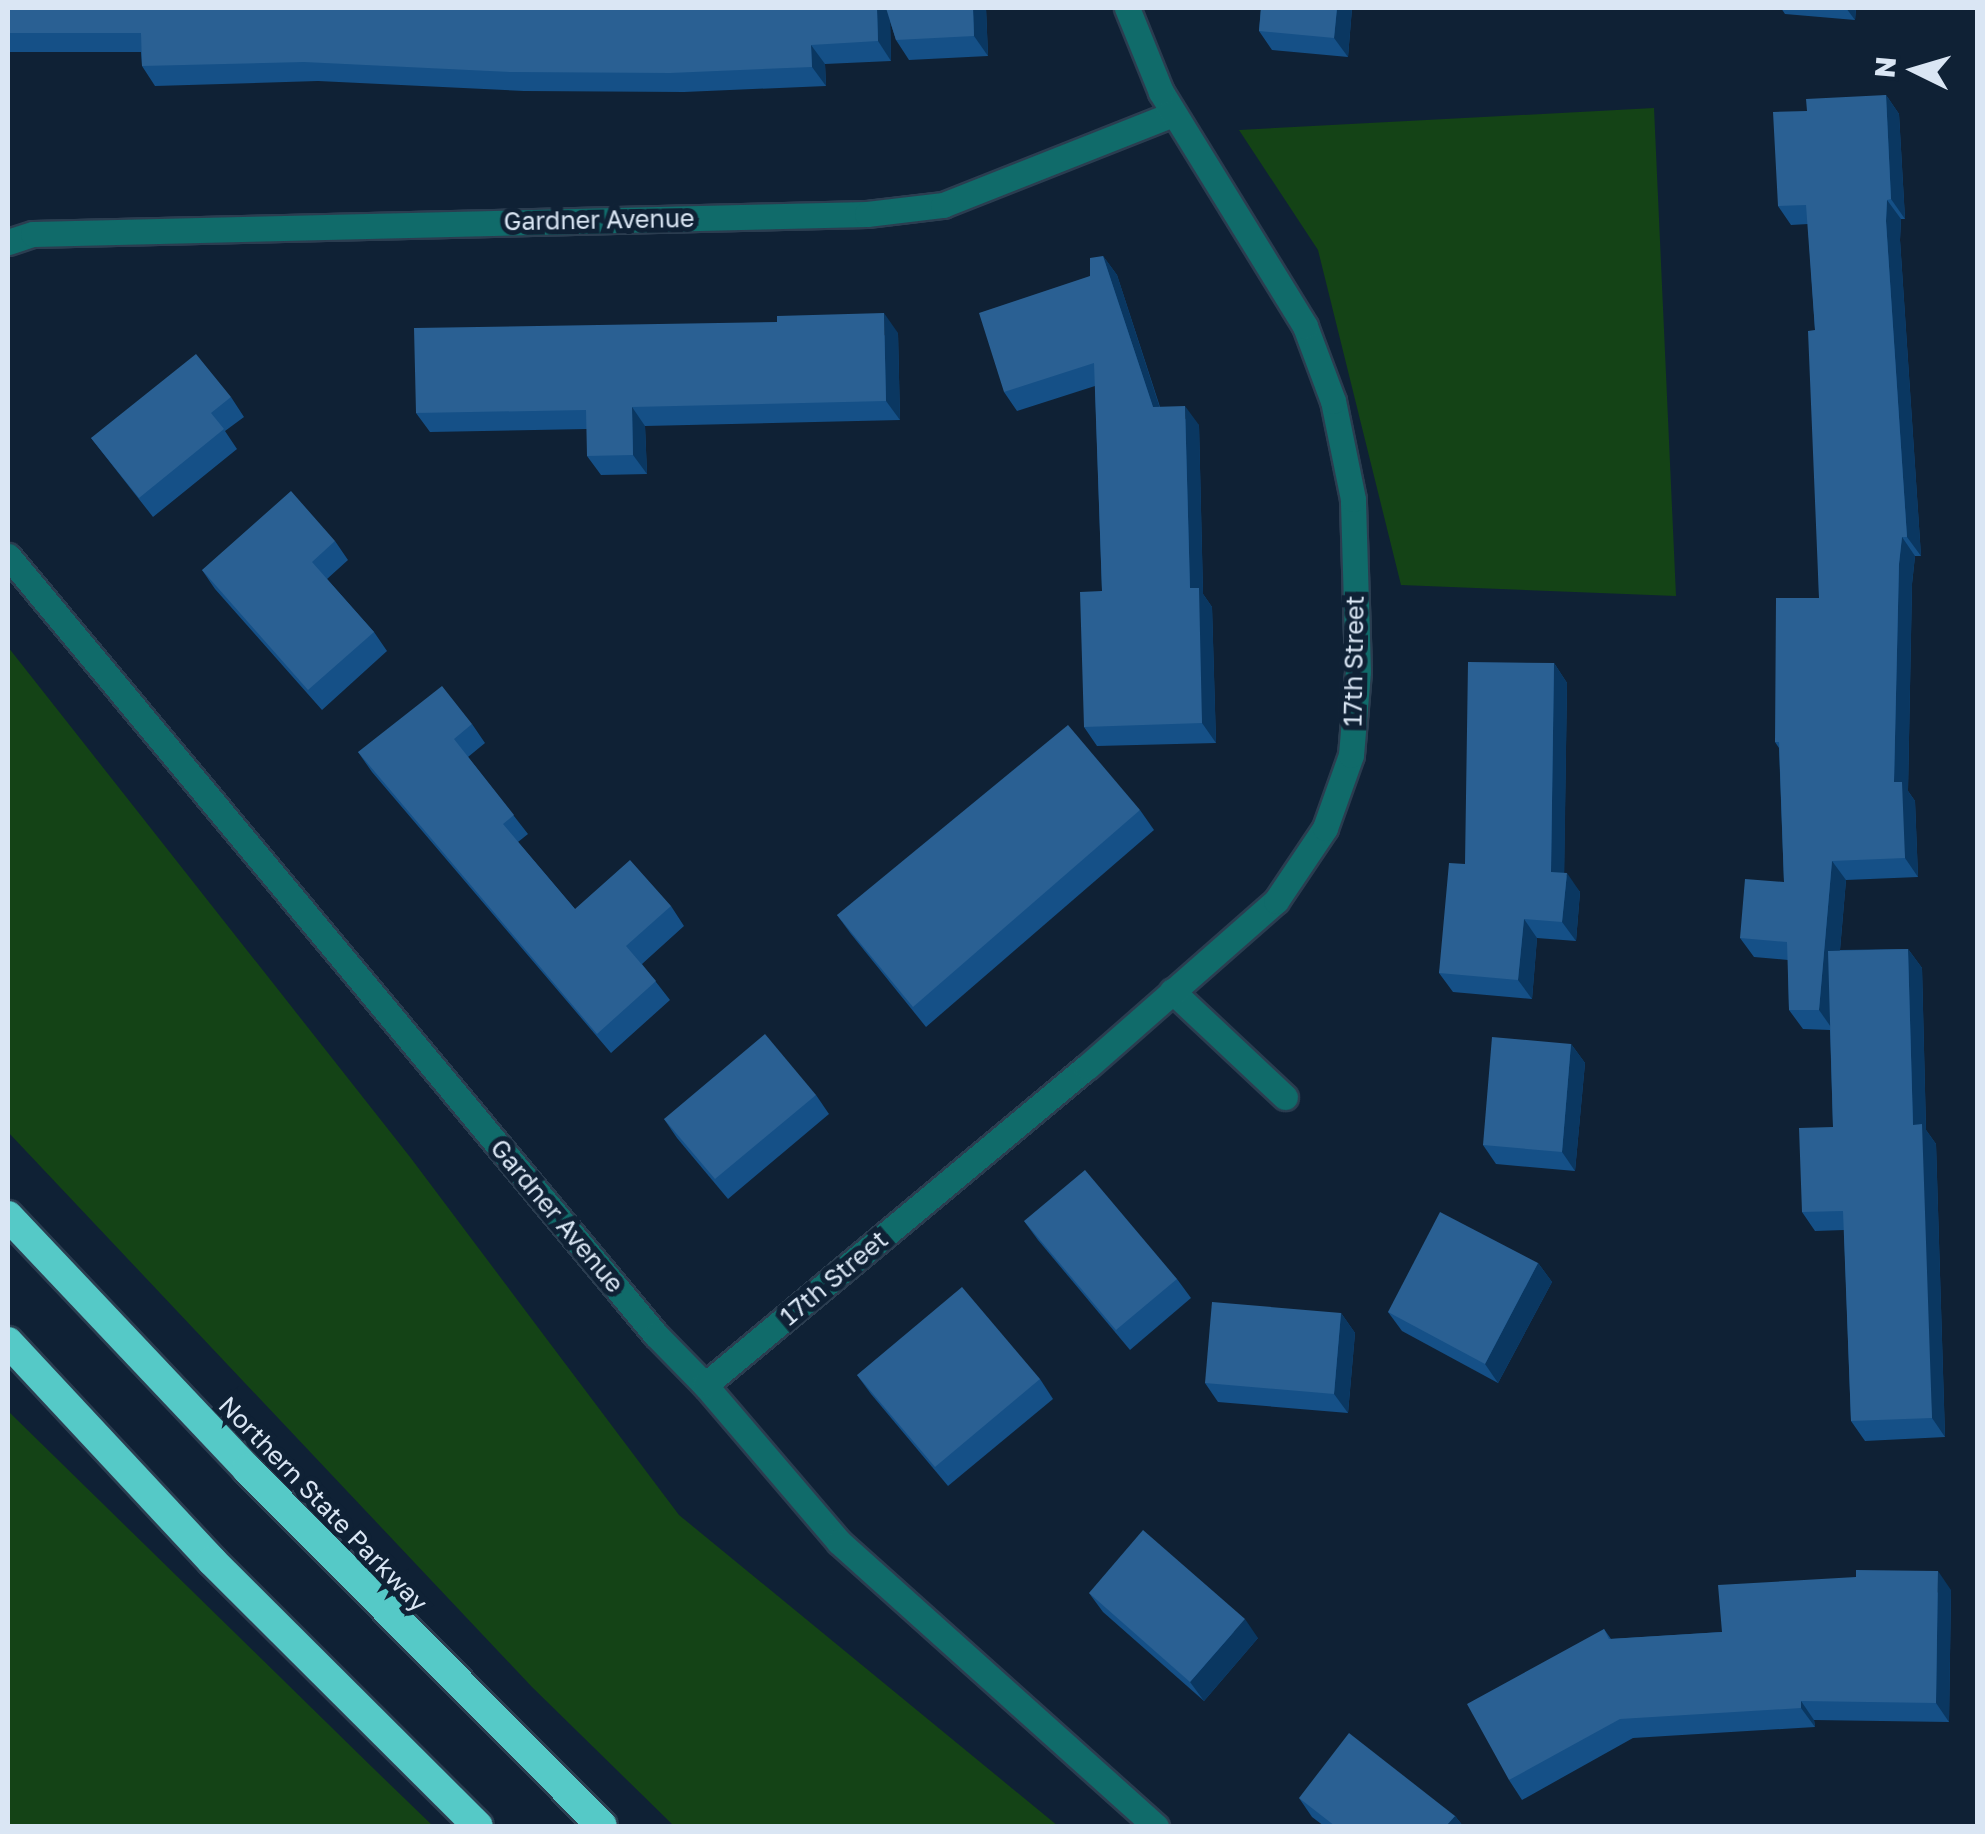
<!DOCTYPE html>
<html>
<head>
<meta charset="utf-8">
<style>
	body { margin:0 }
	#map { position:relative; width:1985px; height:1834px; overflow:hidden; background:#0f2135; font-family:"Golos Text",sans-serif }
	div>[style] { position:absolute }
	.green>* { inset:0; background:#144316 }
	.roads { filter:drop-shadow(2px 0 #2b3d50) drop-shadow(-2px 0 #2b3d50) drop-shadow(0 2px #2b3d50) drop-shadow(0 -2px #2b3d50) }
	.street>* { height:25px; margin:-12.5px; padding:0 12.5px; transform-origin:12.5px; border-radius:12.5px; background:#106b6a }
	.highway>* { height:30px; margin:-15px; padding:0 15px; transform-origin:15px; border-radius:15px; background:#55c9c7 }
	.wall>* { inset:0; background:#155087 }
	.shaded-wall>* { inset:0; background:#0a3761 }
	.building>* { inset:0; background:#2a6093 }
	span { translate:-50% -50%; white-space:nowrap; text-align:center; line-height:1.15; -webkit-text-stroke:10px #0f2135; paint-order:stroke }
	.street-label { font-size:25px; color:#dae6f4 }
	.frame { position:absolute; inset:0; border:10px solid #dae6f4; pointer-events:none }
	.north { position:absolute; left:1865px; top:20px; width:100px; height:100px; -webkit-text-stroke:8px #0f2135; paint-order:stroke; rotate:275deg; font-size:28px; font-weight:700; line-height:40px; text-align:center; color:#dae6f4 }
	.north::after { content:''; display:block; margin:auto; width:35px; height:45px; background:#dae6f4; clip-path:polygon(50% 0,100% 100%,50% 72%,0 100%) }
</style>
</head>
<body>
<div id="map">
	<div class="green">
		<i style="clip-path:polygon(1654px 108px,1676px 596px,1401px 585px,1318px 250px,1239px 130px)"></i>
		<i style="clip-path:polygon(8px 647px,410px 1157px,679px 1515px,1058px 1826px,674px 1826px,532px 1687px,8px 1132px)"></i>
		<i style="clip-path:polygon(8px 1411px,374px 1769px,433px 1826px,8px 1826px)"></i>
	</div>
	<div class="roads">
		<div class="street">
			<i style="left:8px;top:242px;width:26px;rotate:-18deg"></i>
			<i style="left:33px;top:234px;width:834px;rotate:-1.37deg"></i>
			<i style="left:867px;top:214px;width:77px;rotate:-6.8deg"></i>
			<i style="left:943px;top:205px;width:247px;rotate:-21.6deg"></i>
			<i style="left:8px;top:556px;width:1013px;rotate:50.25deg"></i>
			<i style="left:656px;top:1335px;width:70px;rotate:45.6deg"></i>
			<i style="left:705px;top:1385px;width:206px;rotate:49.5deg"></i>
			<i style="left:839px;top:1542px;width:426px;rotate:41.9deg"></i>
			<i style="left:1172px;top:991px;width:155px;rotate:43.2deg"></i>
			<i style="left:705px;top:1385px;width:497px;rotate:-39.8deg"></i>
			<i style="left:1087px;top:1067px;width:252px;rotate:-41.3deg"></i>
			<i style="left:1276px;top:901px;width:88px;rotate:-56.1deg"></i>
			<i style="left:1325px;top:828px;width:77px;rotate:-70.4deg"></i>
			<i style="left:1351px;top:755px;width:84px;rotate:-85.2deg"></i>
			<i style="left:1358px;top:671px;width:172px;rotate:-91.7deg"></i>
			<i style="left:1353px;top:499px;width:100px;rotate:-101.5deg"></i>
			<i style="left:1333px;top:401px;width:80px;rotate:-110.5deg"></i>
			<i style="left:1305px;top:326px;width:275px;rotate:-121.6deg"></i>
			<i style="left:1161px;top:92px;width:91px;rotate:-112deg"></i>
		</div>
		<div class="highway">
			<i style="left:8px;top:1216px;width:348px;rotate:46.6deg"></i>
			<i style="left:247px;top:1469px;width:503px;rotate:45.16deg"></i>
			<i style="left:8px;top:1342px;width:299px;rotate:47deg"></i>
			<i style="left:212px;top:1561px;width:375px;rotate:44.9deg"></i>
		</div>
	</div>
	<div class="wall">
		<i style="clip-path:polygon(8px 8px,986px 8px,988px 56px,909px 60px,896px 40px,890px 21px,891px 61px,825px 64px,826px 86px,684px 92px,524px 91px,318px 81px,155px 86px,142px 66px,141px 52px,8px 52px)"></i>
		<i style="clip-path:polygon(1261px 8px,1378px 8px,1352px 8px,1348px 57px,1272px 50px,1259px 31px)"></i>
		<i style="clip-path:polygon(1781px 8px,1856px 8px,1855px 20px,1785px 14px)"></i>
		<i style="clip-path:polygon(1886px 95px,1899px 114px,1905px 219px,1901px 219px,1900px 240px,1921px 556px,1915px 556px,1912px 584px,1908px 791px,1915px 801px,1918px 877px,1846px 880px,1840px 950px,1908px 949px,1922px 968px,1926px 1130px,1936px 1144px,1945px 1437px,1865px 1441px,1851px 1421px,1844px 1230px,1815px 1231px,1802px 1212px,1833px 1127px,1830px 1030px,1803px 1029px,1789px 1010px,1788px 960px,1754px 957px,1740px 938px,1784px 882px,1779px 748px,1775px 742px,1819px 598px,1815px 330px,1808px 224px,1791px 225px,1778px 206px,1807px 111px)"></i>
		<i style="clip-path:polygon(1103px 256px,1117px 275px,1160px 407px,1199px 425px,1203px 594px,1212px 607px,1216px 743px,1097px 746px,1084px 727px,1102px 591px,1095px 386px,1017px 411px,1004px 392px,1090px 276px)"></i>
		<i style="clip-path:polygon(898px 333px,900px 420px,645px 426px,647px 474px,601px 475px,587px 456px,587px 429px,430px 432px,416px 413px)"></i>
		<i style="clip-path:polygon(231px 397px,244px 417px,225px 431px,237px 449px,153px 517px,91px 438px)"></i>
		<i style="clip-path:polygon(335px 541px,348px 560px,327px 579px,374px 632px,387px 651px,322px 710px,215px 589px,202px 570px)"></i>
		<i style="clip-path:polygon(1554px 663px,1567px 683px,1564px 873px,1580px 892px,1576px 941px,1537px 938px,1532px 999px,1453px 992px,1439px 973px,1465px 864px)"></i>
		<i style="clip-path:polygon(472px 724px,485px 743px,468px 757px,528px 834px,518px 842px,575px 909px,671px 906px,684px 926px,642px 964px,670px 1000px,611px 1053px,372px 772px,358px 752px)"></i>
		<i style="clip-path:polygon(1140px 810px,1154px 830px,926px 1027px,851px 934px,837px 915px)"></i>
		<i style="clip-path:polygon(1571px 1044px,1585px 1063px,1575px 1171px,1496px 1164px,1483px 1145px)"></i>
		<i style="clip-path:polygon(816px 1095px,829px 1114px,728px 1199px,677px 1138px,664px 1119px)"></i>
		<i style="clip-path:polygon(1024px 1221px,1177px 1279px,1191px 1298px,1130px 1350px,1038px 1240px)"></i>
		<i style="clip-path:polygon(1538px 1263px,1552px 1282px,1498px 1383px,1402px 1331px,1388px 1312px)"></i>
		<i style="clip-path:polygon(1341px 1313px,1355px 1333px,1348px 1413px,1218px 1402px,1205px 1383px)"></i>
		<i style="clip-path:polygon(857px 1375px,1040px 1379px,1053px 1399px,948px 1486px,871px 1394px)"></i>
		<i style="clip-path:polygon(1951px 1590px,1949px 1722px,1814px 1720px,1815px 1727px,1633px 1738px,1522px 1800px,1509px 1780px,1604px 1629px,1611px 1639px,1722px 1632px)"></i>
		<i style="clip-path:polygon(1089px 1593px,1258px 1638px,1204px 1701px,1103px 1612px)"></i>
		<i style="clip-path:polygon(1299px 1798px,1455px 1816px,1463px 1826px,1324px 1826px,1312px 1817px)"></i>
	</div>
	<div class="shaded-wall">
		<i style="clip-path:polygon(877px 8px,890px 8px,891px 61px,878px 41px)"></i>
		<i style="clip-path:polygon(973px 8px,986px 8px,988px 56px,974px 36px)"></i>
		<i style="clip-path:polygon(1337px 8px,1352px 8px,1348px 57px,1334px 38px)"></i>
		<i style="clip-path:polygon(1846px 8px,1856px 8px,1855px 20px)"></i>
		<i style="clip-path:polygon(811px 45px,825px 64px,826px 86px,812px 67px)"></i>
		<i style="clip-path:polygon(1886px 95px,1899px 114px,1905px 219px,1891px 199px)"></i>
		<i style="clip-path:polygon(1887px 200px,1901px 219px,1900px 240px,1921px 556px,1907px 537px,1886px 221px)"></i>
		<i style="clip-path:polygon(1103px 256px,1117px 275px,1166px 427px,1153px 407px)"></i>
		<i style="clip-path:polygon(884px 313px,898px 333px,900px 420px,886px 401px)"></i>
		<i style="clip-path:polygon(1185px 406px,1199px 425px,1203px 594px,1212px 607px,1216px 743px,1202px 723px,1190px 588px)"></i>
		<i style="clip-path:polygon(632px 407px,645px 426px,647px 474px,633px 455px)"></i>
		<i style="clip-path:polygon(1902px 537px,1915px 556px,1912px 584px,1908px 791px,1915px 801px,1918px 877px,1905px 858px,1894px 782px,1899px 564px)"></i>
		<i style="clip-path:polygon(1554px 663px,1567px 683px,1564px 891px,1551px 872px)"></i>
		<i style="clip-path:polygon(1832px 861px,1846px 880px,1833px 1030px,1819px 1010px)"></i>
		<i style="clip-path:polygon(1567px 873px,1580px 892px,1576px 941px,1562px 922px)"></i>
		<i style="clip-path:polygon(1524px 919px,1537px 938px,1532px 999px,1518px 980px)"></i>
		<i style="clip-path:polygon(1908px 949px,1922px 968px,1926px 1130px,1936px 1144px,1945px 1437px,1932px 1418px,1913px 1125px)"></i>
		<i style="clip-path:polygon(1571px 1044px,1585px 1063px,1575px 1171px,1562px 1152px)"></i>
		<i style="clip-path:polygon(1538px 1263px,1552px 1282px,1498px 1383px,1485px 1364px)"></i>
		<i style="clip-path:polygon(1341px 1313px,1355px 1333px,1348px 1413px,1334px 1394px)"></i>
		<i style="clip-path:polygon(1938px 1571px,1951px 1590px,1949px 1722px,1936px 1703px)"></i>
		<i style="clip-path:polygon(1245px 1619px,1258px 1638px,1204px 1701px,1190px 1682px)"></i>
		<i style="clip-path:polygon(1801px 1701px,1814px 1720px,1815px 1727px,1801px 1708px)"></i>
		<i style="clip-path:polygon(1455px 1816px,1463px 1826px,1446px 1826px)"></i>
	</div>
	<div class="building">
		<i style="clip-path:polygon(8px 8px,877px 8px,878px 41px,811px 45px,812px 67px,670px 73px,510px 72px,304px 62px,142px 66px,141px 33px,8px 33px)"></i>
		<i style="clip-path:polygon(886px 8px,973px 8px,974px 36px,896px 40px)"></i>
		<i style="clip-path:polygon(1261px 8px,1337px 8px,1334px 38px,1259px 31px)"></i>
		<i style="clip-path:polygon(1886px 95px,1891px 199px,1887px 200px,1886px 221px,1907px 537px,1902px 537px,1899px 564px,1894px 782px,1902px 782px,1905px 858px,1832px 861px,1819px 1010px,1789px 1010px,1787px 942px,1740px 938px,1745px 879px,1784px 882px,1779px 742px,1775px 742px,1776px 598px,1819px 598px,1808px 331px,1815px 330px,1806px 205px,1778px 206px,1773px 112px,1807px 111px,1806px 99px)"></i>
		<i style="clip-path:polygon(1103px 256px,1153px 407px,1185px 406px,1190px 588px,1199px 588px,1202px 723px,1084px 727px,1080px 592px,1102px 591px,1094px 363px,1004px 392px,979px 313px,1090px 276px,1090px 258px)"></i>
		<i style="clip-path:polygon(884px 313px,886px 401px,632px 407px,633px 455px,587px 456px,586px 410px,416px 413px,414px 328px,777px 322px,777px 316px)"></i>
		<i style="clip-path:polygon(196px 354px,231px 397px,211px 413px,224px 429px,139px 498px,91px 438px)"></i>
		<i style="clip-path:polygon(291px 491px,335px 541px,312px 562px,374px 632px,308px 690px,202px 570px)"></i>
		<i style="clip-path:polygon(1468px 662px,1554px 663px,1551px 872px,1567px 873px,1562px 922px,1524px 919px,1518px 980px,1439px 973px,1449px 863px,1465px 864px)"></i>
		<i style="clip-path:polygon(442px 686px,472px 724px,454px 739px,514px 815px,503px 824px,575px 909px,630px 860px,671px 906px,626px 946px,656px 981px,597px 1034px,358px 752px)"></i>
		<i style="clip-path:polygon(1068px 725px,1140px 810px,913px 1007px,837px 915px)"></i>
		<i style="clip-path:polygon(1908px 949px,1913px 1125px,1922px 1124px,1932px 1418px,1851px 1421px,1843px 1211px,1802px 1212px,1799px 1128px,1833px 1127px,1828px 951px)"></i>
		<i style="clip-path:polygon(765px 1034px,816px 1095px,715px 1179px,664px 1119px)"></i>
		<i style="clip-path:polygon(1492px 1037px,1571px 1044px,1562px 1152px,1483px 1145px)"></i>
		<i style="clip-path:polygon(1085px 1170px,1177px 1279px,1116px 1330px,1024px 1221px)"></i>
		<i style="clip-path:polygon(1440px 1212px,1538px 1263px,1485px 1364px,1388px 1312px)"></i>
		<i style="clip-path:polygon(962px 1287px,1040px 1379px,935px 1467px,857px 1375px)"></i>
		<i style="clip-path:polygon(1212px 1302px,1341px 1313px,1334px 1394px,1205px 1383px)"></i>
		<i style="clip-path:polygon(1143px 1530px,1245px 1619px,1190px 1682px,1089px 1593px)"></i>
		<i style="clip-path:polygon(1856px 1570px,1938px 1571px,1936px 1703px,1801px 1701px,1801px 1708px,1620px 1719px,1509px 1780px,1467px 1704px,1604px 1629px,1609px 1639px,1722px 1632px,1718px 1585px,1856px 1577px)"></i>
		<i style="clip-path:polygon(1349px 1733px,1455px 1816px,1446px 1826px,1335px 1826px,1299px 1798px)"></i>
	</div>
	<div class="street-label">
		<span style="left:599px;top:220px;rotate:-1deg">Gardner Avenue</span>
		<span style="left:1354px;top:661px;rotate:-89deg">17th Street</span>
		<span style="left:557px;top:1216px;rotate:50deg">Gardner Avenue</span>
		<span style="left:834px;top:1278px;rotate:-40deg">17th Street</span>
		<span style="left:323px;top:1504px;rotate:46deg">Northern State Parkway</span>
	</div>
	<div class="frame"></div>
	<div class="north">N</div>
</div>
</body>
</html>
